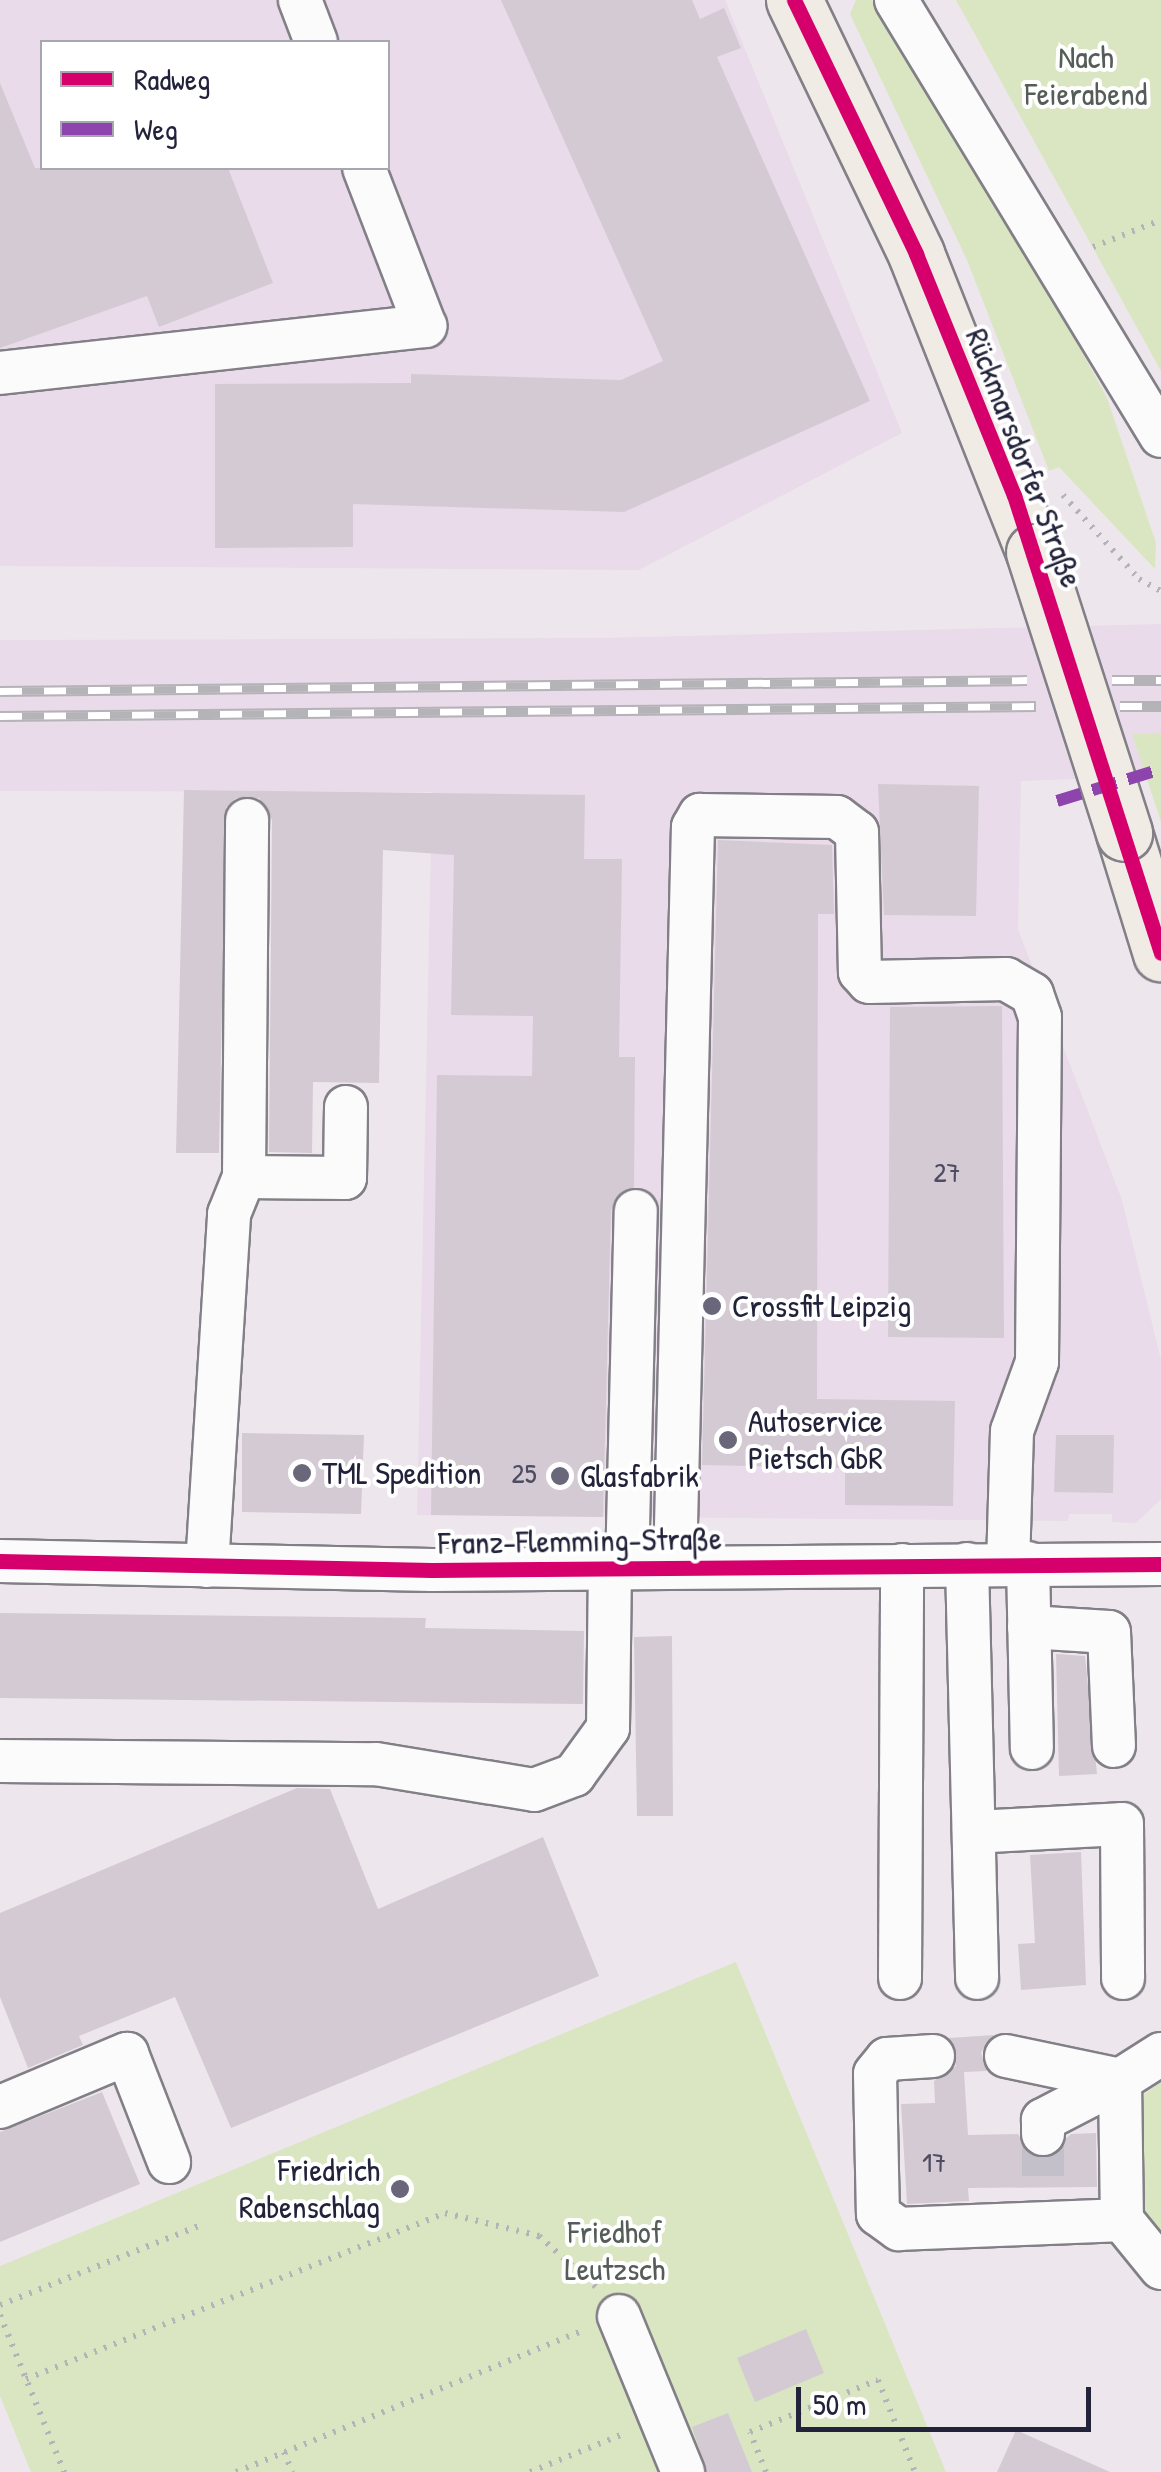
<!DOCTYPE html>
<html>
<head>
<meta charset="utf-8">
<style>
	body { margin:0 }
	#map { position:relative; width:1161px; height:2472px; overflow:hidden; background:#ede7ed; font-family:"Patrick Hand",sans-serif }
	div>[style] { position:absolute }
	.built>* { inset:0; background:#e9dbe9 }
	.green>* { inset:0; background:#d9e6c1 }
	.building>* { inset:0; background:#d4cad4 }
	.minor-tunnel>* { height:42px; margin-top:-21px; transform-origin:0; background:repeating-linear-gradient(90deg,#c4c0c9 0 42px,transparent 0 63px) }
	.path>* { height:6px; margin-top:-3px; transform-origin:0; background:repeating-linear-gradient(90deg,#b4b3b7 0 2.5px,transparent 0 10.5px) }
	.roads { filter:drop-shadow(2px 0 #827f87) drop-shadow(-2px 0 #827f87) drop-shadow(0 2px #827f87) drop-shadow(0 -2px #827f87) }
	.minor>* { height:42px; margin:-21px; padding:0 21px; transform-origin:21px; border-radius:21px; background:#fcfbfc }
	.major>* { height:55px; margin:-27.5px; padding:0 27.5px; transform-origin:27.5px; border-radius:27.5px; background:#f0ebe4 }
	.rail>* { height:11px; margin-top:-5.5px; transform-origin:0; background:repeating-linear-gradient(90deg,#fff 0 22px,#b4b3b7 0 44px); box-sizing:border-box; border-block:2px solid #b4b3b7 }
	.bridges { filter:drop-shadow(2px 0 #827f87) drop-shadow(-2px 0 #827f87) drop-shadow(0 2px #827f87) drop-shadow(0 -2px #827f87) }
	.major-bridge>* { height:55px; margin:-27.5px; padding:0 27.5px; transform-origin:27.5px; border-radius:27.5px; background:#f0ebe4 }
	.quiet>* { height:12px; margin-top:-6px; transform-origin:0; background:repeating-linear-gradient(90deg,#8e44ad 0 25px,transparent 0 37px) }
	.cycleway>* { height:15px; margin:-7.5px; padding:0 7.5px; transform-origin:7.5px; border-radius:7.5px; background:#d6006c }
	.dots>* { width:28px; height:28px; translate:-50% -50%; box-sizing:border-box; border:5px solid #fff; border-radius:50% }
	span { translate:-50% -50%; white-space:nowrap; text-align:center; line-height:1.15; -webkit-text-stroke:8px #fff; paint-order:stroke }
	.number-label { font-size:28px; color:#4e4c61 }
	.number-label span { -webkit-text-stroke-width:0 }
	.park-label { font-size:32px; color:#545d58 }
	.street-label { font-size:32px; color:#22223b }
	.poi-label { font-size:32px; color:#22223b }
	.left { translate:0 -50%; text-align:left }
	.right { translate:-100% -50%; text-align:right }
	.legend { position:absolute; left:40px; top:40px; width:350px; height:130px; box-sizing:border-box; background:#fff; border:2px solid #a7a7b1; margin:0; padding:12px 18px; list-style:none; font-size:30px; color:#22223b }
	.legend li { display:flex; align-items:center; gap:20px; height:50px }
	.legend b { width:50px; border:2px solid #a7a7b1 }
	.scale { position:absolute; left:796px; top:2387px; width:295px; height:45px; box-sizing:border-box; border:5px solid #22223b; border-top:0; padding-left:12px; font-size:30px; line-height:35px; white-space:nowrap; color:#22223b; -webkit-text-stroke:8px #fff; paint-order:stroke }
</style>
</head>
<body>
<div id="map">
	<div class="built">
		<i style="clip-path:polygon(evenodd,0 0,725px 0,902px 433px,639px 570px,0 566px,0 0,42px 42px,388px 42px,388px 168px,42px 168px,42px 42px)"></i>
		<i style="clip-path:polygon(1161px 624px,1161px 776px,1021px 781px,1018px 929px,1122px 1200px,1161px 1360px,1161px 1499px,1136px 1523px,1112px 1522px,1112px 1514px,1069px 1514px,1068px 1521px,417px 1515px,432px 792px,0 791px,0 640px,604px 638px)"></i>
	</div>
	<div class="green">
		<i style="clip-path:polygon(856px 0,872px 0,1009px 218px,1107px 398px,1156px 543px,1155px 569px,1059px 467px,1049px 471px,967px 260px,850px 14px)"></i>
		<i style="clip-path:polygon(956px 0,1161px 0,1161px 371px)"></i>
		<i style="clip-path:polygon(1161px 733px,1161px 822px,1132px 734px)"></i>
		<i style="clip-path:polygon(736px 1962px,946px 2472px,31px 2472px,0 2396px,0 2266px)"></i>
		<i style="clip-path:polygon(1161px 2082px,1161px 2236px,1137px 2208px,1135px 2101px)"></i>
	</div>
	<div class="building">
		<i style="clip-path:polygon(501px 0,692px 0,700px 19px,724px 8px,741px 48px,717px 57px,870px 401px,624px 512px,353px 504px,353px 547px,215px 548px,215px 384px,411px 383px,411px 374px,621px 380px,663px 361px)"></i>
		<i style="clip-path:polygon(0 83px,35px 168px,228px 168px,273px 283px,159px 327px,147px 296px,0 348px)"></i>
		<i style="clip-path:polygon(878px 784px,979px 786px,976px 916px,884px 915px)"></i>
		<i style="clip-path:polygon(184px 790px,585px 795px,584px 859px,622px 859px,619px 1057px,635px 1057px,634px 1187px,611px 1210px,603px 1517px,431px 1515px,437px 1075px,532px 1076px,533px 1016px,451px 1015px,454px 855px,383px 850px,379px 1083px,313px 1082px,312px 1153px,269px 1152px,272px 820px,259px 798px,236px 798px,226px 807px,219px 1153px,176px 1153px)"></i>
		<i style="clip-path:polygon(718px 840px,832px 845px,834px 914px,818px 914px,817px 1399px,955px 1401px,953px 1506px,845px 1505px,845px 1468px,702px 1465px)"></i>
		<i style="clip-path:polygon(1002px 1006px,1004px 1338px,888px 1337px,890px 1007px)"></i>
		<i style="clip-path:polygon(242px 1433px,364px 1435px,361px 1514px,242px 1512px)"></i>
		<i style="clip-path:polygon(1056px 1435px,1114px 1435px,1113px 1493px,1054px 1492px)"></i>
		<i style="clip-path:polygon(0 1613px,426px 1618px,425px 1628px,584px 1631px,583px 1704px,0 1698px)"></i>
		<i style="clip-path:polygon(672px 1636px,673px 1816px,637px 1816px,634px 1637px)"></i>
		<i style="clip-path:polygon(1056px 1654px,1085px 1656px,1097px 1774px,1059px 1776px)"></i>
		<i style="clip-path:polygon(297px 1788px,330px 1789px,378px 1909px,543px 1837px,599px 1976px,231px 2128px,175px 1997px,79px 2036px,83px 2045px,28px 2068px,0 1997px,0 1913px)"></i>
		<i style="clip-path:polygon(1081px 1852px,1086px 1985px,1021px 1990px,1018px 1944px,1035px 1943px,1030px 1855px)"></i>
		<i style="clip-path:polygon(994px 2035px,981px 2052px,987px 2071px,964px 2072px,968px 2135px,1018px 2134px,1030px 2155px,1044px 2159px,1071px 2134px,1096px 2133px,1097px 2187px,968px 2188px,969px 2201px,907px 2204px,901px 2104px,935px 2103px,934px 2081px,956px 2066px,949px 2038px)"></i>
		<i style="clip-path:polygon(102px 2092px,140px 2184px,0 2242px,0 2132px)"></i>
		<i style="clip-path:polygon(806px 2329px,824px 2373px,755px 2402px,737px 2358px)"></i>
		<i style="clip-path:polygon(728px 2413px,752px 2472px,707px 2472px,692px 2427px)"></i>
		<i style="clip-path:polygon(1016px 2430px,1110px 2472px,997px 2472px)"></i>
	</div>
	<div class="minor-tunnel">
		<i style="left:1043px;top:2134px;width:53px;rotate:90deg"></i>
	</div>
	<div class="path">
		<i style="left:1093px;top:247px;width:73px;rotate:-21.7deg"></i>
		<i style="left:1063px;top:495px;width:113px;rotate:47.9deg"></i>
		<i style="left:1139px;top:579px;width:25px;rotate:29deg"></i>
		<i style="left:0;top:2305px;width:214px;rotate:-21.7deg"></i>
		<i style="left:0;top:2315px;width:170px;rotate:67.8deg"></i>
		<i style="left:26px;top:2379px;width:451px;rotate:-21.6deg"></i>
		<i style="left:445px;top:2213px;width:97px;rotate:13.7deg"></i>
		<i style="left:539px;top:2236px;width:76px;rotate:41.8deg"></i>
		<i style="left:284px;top:2452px;width:22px;rotate:68deg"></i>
		<i style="left:236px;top:2472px;width:374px;rotate:-22.2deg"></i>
		<i style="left:530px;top:2472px;width:100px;rotate:-22.2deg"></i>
		<i style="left:766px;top:2472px;width:43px;rotate:-111.8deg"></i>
		<i style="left:750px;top:2432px;width:138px;rotate:-22.1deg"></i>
		<i style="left:878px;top:2380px;width:99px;rotate:68.1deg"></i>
	</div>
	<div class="roads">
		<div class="minor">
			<i style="left:300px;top:0;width:45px;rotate:69.1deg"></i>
			<i style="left:896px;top:0;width:510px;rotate:58.71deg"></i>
			<i style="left:0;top:373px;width:428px;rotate:-6.3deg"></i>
			<i style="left:425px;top:326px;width:169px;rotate:-111.1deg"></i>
			<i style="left:244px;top:1177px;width:357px;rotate:-89.5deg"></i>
			<i style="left:0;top:1561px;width:432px;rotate:1.2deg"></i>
			<i style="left:432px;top:1570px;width:729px;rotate:-0.47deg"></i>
			<i style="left:1028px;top:1563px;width:185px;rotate:88.8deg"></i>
			<i style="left:967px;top:1564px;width:414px;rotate:88.6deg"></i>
			<i style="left:207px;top:1566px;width:353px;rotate:-86.4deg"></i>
			<i style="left:229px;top:1214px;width:40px;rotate:-68deg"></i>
			<i style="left:244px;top:1177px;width:101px;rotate:0.6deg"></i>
			<i style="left:345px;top:1178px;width:71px;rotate:-89.2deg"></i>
			<i style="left:675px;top:1567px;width:740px;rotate:-88.61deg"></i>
			<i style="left:693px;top:827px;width:14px;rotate:-60deg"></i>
			<i style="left:700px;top:815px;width:137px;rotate:0.8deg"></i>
			<i style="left:837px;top:817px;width:25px;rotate:37deg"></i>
			<i style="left:857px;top:832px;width:140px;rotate:88.8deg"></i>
			<i style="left:860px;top:972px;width:13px;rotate:48deg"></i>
			<i style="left:869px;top:982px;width:137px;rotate:-1.3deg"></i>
			<i style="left:1006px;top:979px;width:30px;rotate:30deg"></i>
			<i style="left:1032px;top:994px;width:24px;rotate:71deg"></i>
			<i style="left:1040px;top:1017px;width:345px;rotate:90.5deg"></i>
			<i style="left:1037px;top:1362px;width:73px;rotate:109.9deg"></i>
			<i style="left:1012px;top:1431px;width:132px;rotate:91.7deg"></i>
			<i style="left:627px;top:1568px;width:357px;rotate:-88.6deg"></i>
			<i style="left:1029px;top:1627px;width:80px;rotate:3.6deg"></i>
			<i style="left:1109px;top:1632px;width:114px;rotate:87.5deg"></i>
			<i style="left:0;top:1761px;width:376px;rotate:0.5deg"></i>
			<i style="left:376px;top:1764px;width:160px;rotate:9.3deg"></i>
			<i style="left:534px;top:1790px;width:43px;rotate:-20.6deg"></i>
			<i style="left:574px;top:1775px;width:58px;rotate:-54.1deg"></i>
			<i style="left:608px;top:1728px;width:160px;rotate:-89.3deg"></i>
			<i style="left:974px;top:1832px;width:148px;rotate:-3.1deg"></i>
			<i style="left:1122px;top:1824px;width:154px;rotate:89.6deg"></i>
			<i style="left:900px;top:1978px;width:413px;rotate:-89.7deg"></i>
			<i style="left:1161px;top:2054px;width:49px;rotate:147.6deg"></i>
			<i style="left:1120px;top:2080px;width:140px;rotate:89.2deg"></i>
			<i style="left:1122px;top:2220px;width:62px;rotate:50.9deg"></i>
			<i style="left:933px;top:2056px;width:46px;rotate:176.3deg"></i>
			<i style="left:887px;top:2059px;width:19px;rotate:129deg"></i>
			<i style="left:875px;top:2074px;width:140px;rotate:88.8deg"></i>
			<i style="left:878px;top:2214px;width:26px;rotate:36deg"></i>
			<i style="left:899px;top:2229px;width:223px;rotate:-2.3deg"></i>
			<i style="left:1006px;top:2056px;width:116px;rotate:11.9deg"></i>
			<i style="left:1120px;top:2080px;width:87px;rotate:152.5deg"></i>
			<i style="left:1043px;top:2120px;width:14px;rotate:90deg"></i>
			<i style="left:0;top:2107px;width:138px;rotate:-22.7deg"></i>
			<i style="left:127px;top:2054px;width:116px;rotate:68.7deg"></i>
			<i style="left:619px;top:2316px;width:169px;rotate:67.7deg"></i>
		</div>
		<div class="major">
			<i style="left:794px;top:0;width:282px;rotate:64.3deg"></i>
			<i style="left:916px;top:254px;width:321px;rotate:68.4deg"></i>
			<i style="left:1124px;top:833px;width:126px;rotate:72.9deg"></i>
		</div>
	</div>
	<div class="rail">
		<i style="left:1112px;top:680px;width:49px"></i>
		<i style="left:0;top:691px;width:1027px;rotate:-0.61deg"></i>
		<i style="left:1120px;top:706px;width:41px"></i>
		<i style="left:0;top:716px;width:1036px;rotate:-0.55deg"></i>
	</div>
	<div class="bridges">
		<div class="major-bridge">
			<i style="left:1034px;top:552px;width:295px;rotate:72.2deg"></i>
		</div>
	</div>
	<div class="quiet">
		<i style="left:1057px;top:801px;width:109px;rotate:-17.1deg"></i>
	</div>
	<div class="cycleway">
		<i style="left:794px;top:0;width:282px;rotate:64.3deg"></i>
		<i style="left:916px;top:254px;width:260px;rotate:67.9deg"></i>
		<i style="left:1014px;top:495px;width:481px;rotate:72.2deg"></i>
		<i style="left:0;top:1561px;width:432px;rotate:1.2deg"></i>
		<i style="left:432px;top:1570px;width:729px;rotate:-0.47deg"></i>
	</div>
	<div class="dots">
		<i style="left:712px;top:1306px;background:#696779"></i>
		<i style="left:728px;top:1440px;background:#696779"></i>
		<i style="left:302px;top:1473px;background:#696779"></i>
		<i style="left:560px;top:1476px;background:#696779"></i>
		<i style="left:400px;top:2189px;background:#696779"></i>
	</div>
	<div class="number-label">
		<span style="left:947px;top:1172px">27</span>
		<span style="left:524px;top:1473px">25</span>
		<span style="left:934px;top:2162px">17</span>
	</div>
	<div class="park-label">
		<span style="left:1086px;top:76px">Nach<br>Feierabend</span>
		<span style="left:615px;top:2251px">Friedhof<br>Leutzsch</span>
	</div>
	<div class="street-label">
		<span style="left:1024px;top:458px;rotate:69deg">Rückmarsdorfer Straße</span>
		<span style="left:580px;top:1541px;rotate:-1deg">Franz-Flemming-Straße</span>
	</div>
	<div class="poi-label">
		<span class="left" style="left:732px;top:1306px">Crossfit Leipzig</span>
		<span class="left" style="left:748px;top:1440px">Autoservice<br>Pietsch GbR</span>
		<span class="left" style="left:322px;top:1473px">TML Spedition</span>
		<span class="left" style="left:580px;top:1476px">Glasfabrik</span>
		<span class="right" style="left:380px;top:2189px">Friedrich<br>Rabenschlag</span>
	</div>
	<ul class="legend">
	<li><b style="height:12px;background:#d6006c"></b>Radweg</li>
	<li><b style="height:12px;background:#8e44ad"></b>Weg</li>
	</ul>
	<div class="scale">50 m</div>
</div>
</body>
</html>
